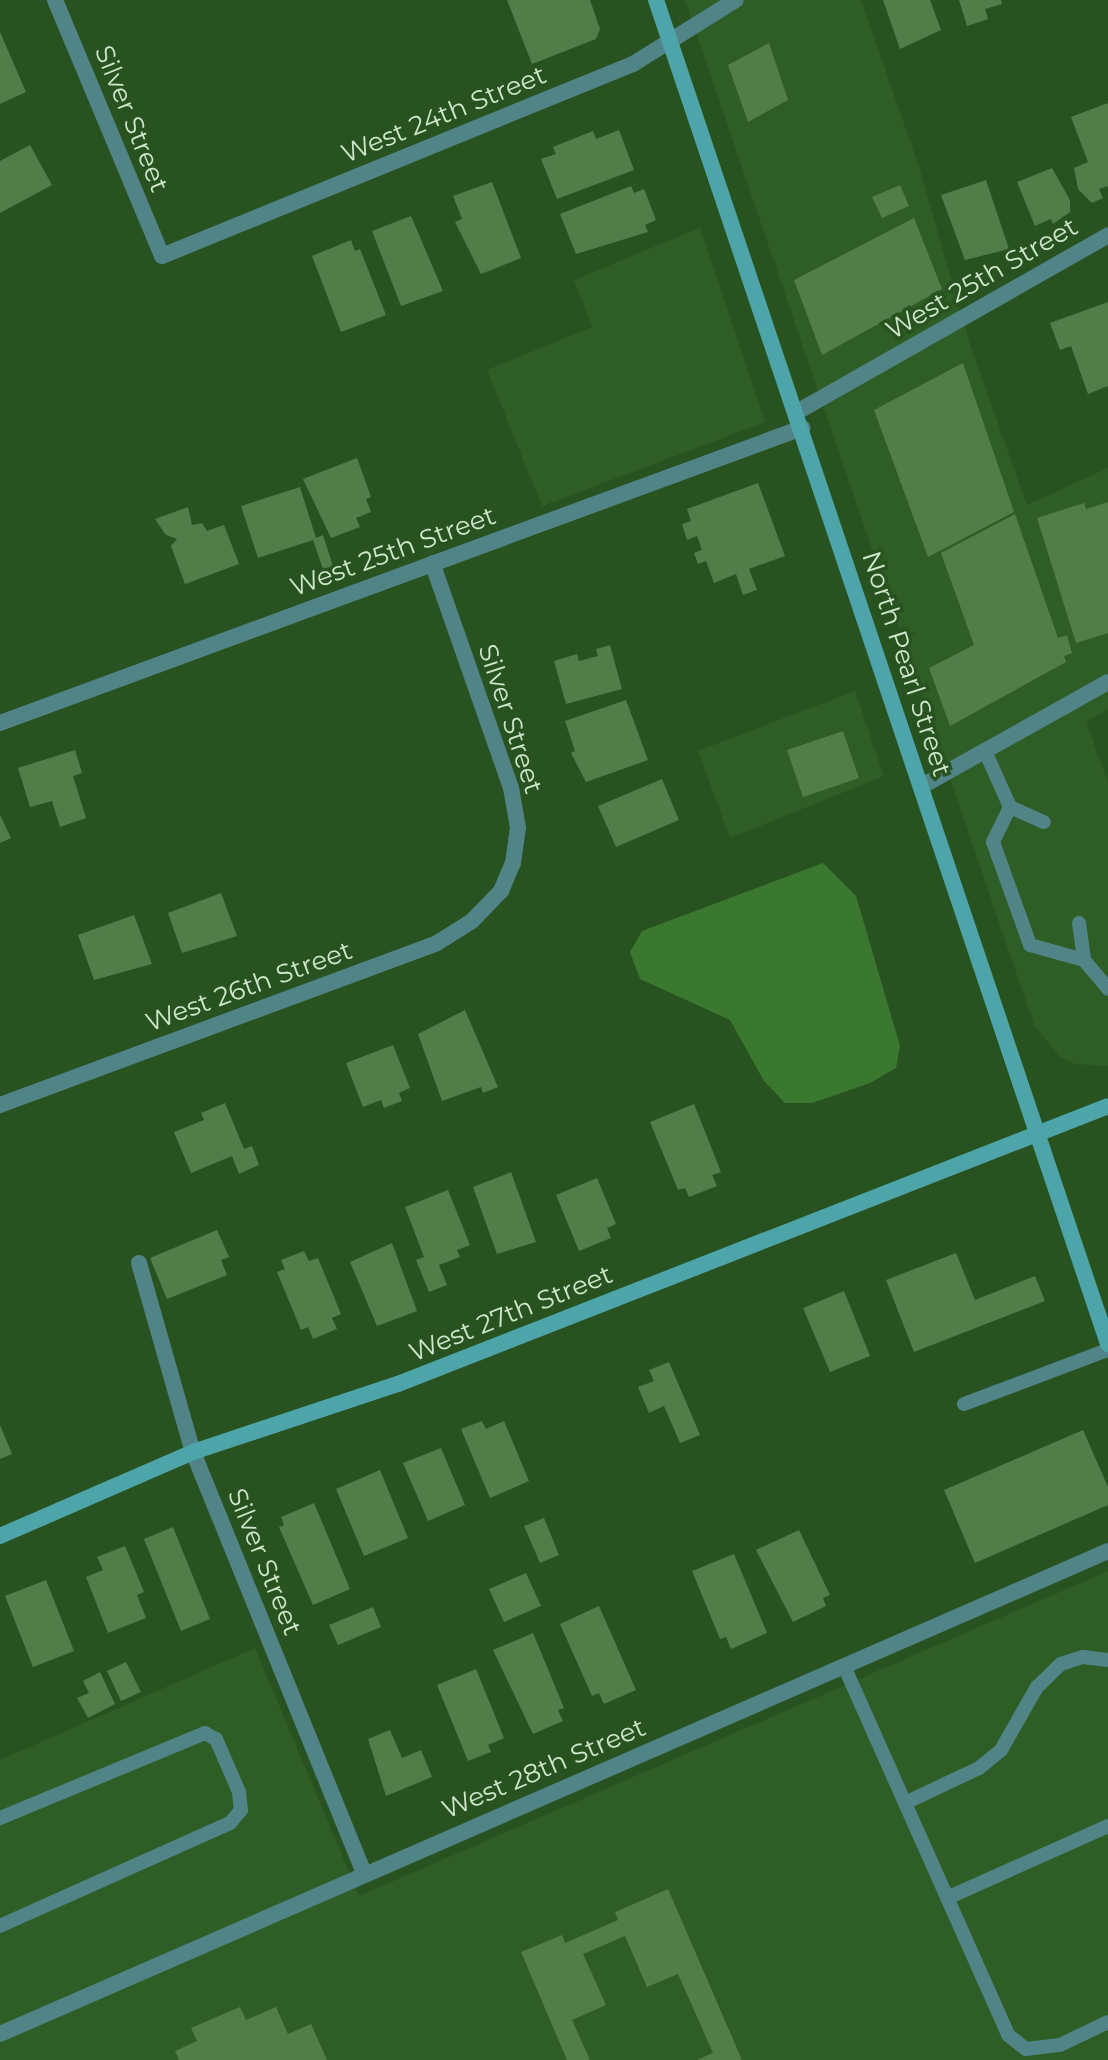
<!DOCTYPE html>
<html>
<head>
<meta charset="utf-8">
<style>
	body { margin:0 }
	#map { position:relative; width:1108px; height:2060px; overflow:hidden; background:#285321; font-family:Montserrat,sans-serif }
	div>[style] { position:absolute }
	.built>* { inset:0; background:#2e5e25 }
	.water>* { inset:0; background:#3a782f }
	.building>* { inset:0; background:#517d49 }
	.lane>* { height:14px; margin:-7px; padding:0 7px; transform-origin:7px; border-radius:7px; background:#508487 }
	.street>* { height:16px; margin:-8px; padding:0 8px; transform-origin:8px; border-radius:8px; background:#508487 }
	.secondary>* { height:16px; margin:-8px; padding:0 8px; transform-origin:8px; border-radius:8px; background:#4da5aa }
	span { translate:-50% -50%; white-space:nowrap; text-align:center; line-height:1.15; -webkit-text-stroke:7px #285321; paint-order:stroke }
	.street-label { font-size:26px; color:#cfe7cb }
</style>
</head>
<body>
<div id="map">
	<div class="built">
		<i style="clip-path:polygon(685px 0,861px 0,918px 164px,969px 342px,1027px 505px,1108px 468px,1108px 709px,1086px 722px,1108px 782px,1108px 1066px,1075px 1064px,1059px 1056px,1034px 1025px)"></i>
		<i style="clip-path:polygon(700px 228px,765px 422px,542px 506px,487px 370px,592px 327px,574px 280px)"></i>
		<i style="clip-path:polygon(855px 691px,884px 776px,730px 838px,698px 751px)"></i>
		<i style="clip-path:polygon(1108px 1571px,1108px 2060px,0 2060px,0 1760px,255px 1648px,359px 1896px)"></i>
	</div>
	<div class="water">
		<i style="clip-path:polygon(823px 863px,856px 896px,900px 1046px,896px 1068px,870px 1083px,812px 1103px,785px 1103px,764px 1081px,730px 1020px,640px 979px,630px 952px,642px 931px)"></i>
	</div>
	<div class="building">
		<i style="clip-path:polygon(507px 0,590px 0,600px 29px,596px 39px,532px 64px)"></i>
		<i style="clip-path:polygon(883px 0,930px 0,941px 30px,900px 49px)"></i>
		<i style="clip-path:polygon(959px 0,1001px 0,1002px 4px,985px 9px,988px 19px,967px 26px)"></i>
		<i style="clip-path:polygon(0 32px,26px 92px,0 104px)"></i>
		<i style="clip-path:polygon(769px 43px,788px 100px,748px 122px,728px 65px)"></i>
		<i style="clip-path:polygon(1108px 103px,1108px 186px,1099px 189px,1103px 198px,1092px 203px,1078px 189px,1074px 168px,1088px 162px,1071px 117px)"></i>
		<i style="clip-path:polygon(619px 130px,634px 170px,557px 199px,541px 159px,556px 154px,553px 147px,593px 131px,596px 139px)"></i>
		<i style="clip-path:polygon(30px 145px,52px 185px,0 213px,0 161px)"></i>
		<i style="clip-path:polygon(1052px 168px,1070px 200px,1070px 212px,1053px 224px,1051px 219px,1035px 226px,1017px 182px)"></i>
		<i style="clip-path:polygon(986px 180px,1009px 249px,965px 260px,941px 195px)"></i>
		<i style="clip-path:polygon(492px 182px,521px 258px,481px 274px,455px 222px,462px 219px,453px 196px)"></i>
		<i style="clip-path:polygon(900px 185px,909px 206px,882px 218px,872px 197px)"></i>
		<i style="clip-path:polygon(631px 186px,634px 193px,644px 189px,656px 220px,645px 225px,648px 232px,576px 254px,560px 214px)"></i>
		<i style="clip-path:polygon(411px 216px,443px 291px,401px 306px,372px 231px)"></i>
		<i style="clip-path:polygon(914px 218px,942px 289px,822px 355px,794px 280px)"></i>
		<i style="clip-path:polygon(351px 240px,355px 251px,360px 249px,386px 315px,341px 332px,312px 256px)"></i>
		<i style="clip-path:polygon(1108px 302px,1108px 386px,1088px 394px,1071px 346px,1060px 350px,1050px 323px)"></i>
		<i style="clip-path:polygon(963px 363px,1014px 512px,928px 557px,874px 410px)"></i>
		<i style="clip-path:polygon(357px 458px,371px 497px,366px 499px,371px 512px,356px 518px,360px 527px,331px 538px,303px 479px)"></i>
		<i style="clip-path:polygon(758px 483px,785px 556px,749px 569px,757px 590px,743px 595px,736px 574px,714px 583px,706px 561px,698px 564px,694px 553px,702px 550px,697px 536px,687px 540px,682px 524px,691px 521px,687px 509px)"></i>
		<i style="clip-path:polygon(300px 487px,316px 538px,323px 535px,333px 566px,323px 569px,313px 540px,258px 558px,241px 506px)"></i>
		<i style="clip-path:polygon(1108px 502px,1108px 633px,1076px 643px,1037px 518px,1084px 503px,1086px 509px)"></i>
		<i style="clip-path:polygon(188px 507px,192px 525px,202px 523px,207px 531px,224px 525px,239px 564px,185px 584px,171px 546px,177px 539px,166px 535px,155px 519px)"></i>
		<i style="clip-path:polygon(1015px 514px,1058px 638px,1067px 635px,1072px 653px,1064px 656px,1066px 662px,950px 726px,929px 668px,974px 645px,941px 553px)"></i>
		<i style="clip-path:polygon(610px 645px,622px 689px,566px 704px,554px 661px,577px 654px,579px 661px,598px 656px,596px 649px)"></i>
		<i style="clip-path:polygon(626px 700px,648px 760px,586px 782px,571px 753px,575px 751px,565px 721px)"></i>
		<i style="clip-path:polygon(843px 731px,859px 778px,803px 797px,787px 750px)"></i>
		<i style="clip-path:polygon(75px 750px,82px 773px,73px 776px,86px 818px,60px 827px,52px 801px,30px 807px,18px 768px)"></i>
		<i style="clip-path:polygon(662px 779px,679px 820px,616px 847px,598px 806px)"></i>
		<i style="clip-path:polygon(0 815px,11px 838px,0 843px)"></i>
		<i style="clip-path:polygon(221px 893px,237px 936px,182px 953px,168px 913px)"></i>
		<i style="clip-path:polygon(134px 915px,152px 964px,94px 980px,78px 935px)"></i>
		<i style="clip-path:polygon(465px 1010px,498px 1087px,483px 1093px,481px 1087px,442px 1101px,418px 1034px)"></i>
		<i style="clip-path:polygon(393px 1045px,410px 1088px,399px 1093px,402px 1101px,384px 1108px,381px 1100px,363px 1107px,346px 1063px)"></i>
		<i style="clip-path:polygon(225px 1103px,244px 1149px,252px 1146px,259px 1165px,239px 1174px,232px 1156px,191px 1173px,174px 1132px,204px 1120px,201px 1113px)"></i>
		<i style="clip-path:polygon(694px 1104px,721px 1172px,712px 1175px,717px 1186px,689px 1197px,685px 1188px,678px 1190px,650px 1122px)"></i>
		<i style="clip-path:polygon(511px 1172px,536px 1242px,497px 1254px,473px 1187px)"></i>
		<i style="clip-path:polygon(597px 1178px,616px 1224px,607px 1228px,611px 1238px,579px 1251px,556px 1195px)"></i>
		<i style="clip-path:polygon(448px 1190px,470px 1245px,457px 1250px,460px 1257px,439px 1265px,447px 1285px,429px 1292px,416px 1260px,424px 1257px,405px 1207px)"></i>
		<i style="clip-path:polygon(217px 1230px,229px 1257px,221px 1260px,227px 1275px,167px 1299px,150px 1258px)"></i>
		<i style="clip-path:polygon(392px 1243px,417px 1311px,377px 1326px,350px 1262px)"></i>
		<i style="clip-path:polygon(304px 1251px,309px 1261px,318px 1258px,341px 1314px,332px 1318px,337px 1329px,313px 1339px,308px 1327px,301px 1330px,277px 1272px,285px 1269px,281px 1260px)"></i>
		<i style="clip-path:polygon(956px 1253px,975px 1300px,1035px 1276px,1045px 1301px,914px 1352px,886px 1280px)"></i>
		<i style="clip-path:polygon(844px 1291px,870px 1356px,830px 1372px,803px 1308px)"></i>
		<i style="clip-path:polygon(669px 1362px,700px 1435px,680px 1443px,664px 1406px,649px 1413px,638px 1387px,654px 1381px,649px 1370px)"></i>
		<i style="clip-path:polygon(482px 1421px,486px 1429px,504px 1421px,529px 1481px,490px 1498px,461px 1429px)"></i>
		<i style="clip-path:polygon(0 1425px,12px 1454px,0 1459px)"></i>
		<i style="clip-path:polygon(1083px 1430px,1108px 1487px,1108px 1505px,975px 1563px,944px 1490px)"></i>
		<i style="clip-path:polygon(441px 1448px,465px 1505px,428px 1521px,403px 1463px)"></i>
		<i style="clip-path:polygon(380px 1470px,408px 1538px,364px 1556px,336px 1489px)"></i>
		<i style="clip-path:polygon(314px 1503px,350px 1589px,313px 1605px,279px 1527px,284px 1525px,281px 1517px)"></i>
		<i style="clip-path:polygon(544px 1518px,559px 1555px,540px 1563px,524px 1526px)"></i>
		<i style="clip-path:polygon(173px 1527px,210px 1619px,181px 1631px,144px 1539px)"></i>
		<i style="clip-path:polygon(799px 1530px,830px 1595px,823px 1598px,826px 1606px,793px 1622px,756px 1550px)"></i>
		<i style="clip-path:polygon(125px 1546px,144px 1592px,137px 1595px,146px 1618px,108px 1633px,86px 1577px,103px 1570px,97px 1557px)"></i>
		<i style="clip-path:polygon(734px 1554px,767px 1633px,731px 1649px,726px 1637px,720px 1639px,692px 1571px)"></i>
		<i style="clip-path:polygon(526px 1573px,541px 1606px,504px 1622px,489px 1589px)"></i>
		<i style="clip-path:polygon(46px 1580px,74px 1651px,33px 1667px,5px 1596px)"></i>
		<i style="clip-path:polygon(599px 1606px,636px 1690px,604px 1704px,599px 1693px,592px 1696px,560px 1624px)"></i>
		<i style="clip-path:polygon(373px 1607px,381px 1627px,338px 1645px,329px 1625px)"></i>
		<i style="clip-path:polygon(533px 1633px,564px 1708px,558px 1710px,563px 1721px,533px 1734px,493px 1650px)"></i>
		<i style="clip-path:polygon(126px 1662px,141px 1692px,121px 1701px,107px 1671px)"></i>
		<i style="clip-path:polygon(476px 1669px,504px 1738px,488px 1745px,491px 1752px,468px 1761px,437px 1685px)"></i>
		<i style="clip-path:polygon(100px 1672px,115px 1704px,88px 1718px,77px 1698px,89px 1693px,83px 1681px)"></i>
		<i style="clip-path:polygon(390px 1730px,402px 1758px,421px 1750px,432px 1777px,386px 1796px,368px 1739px)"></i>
		<i style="clip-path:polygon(668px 1889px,742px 2060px,697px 2060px,713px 2053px,678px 1974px,647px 1987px,625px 1936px,583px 1954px,606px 2005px,572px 2020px,590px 2060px,567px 2060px,521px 1952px,562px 1935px,565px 1943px,618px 1920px,615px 1912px)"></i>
		<i style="clip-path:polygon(240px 2007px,246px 2020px,276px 2007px,288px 2034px,311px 2024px,327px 2060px,179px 2060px,175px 2051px,197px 2041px,191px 2028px)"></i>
	</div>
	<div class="lane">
		<i style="left:985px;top:751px;width:61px;rotate:65.9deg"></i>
		<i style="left:1010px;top:807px;width:37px;rotate:24deg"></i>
		<i style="left:1010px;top:807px;width:39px;rotate:116deg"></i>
		<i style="left:993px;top:842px;width:109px;rotate:70.2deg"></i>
		<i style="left:1030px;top:945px;width:56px;rotate:15.5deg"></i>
		<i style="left:1079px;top:923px;width:37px;rotate:82deg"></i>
		<i style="left:1084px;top:960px;width:38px;rotate:50deg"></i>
		<i style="left:964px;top:1404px;width:154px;rotate:-20.6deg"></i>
		<i style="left:844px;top:1666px;width:404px;rotate:66deg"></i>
		<i style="left:1008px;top:2035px;width:23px;rotate:38deg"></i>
		<i style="left:1026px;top:2049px;width:34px;rotate:-7deg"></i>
		<i style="left:1060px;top:2045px;width:53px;rotate:-25.6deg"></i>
		<i style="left:905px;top:1803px;width:82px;rotate:-25.3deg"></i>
		<i style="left:979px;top:1768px;width:28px;rotate:-39deg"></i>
		<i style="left:1001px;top:1750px;width:73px;rotate:-60.3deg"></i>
		<i style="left:1037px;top:1687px;width:33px;rotate:-44deg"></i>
		<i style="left:1061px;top:1664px;width:23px;rotate:-18deg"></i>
		<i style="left:1083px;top:1657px;width:25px;rotate:7deg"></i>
		<i style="left:0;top:1818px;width:222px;rotate:-22.5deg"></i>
		<i style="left:205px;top:1733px;width:13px;rotate:29deg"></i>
		<i style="left:216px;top:1739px;width:58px;rotate:66.5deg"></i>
		<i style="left:239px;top:1792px;width:18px;rotate:84deg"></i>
		<i style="left:241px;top:1810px;width:17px;rotate:130deg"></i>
		<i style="left:230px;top:1823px;width:252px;rotate:155.9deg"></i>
		<i style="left:947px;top:1898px;width:176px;rotate:-24.1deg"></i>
	</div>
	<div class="street">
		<i style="left:55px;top:0;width:277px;rotate:67.3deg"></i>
		<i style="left:162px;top:256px;width:509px;rotate:-22.18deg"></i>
		<i style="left:633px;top:64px;width:121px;rotate:-31.9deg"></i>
		<i style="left:797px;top:412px;width:358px;rotate:-29.6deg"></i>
		<i style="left:0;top:723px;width:855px;rotate:-20.2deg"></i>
		<i style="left:922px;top:786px;width:213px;rotate:-29.2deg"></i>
		<i style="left:0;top:1105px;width:466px;rotate:-20.3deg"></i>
		<i style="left:437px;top:943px;width:41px;rotate:-32.2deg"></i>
		<i style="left:472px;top:921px;width:42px;rotate:-46deg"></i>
		<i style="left:501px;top:891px;width:30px;rotate:-67deg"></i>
		<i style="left:513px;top:863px;width:35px;rotate:-82deg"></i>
		<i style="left:518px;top:828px;width:41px;rotate:-99.9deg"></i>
		<i style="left:511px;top:788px;width:238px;rotate:-109.3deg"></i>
		<i style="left:139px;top:1263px;width:197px;rotate:74.1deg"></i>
		<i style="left:193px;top:1452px;width:455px;rotate:67.9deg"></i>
		<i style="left:0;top:2034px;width:1209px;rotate:-23.55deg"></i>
	</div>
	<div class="secondary">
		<i style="left:656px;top:0;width:1418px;rotate:71.41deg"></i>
		<i style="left:0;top:1536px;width:210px;rotate:-23.5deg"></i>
		<i style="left:193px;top:1452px;width:216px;rotate:-18.4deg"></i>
		<i style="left:398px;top:1384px;width:762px;rotate:-21.38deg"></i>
	</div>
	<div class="street-label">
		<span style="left:444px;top:115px;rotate:-22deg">West 24th Street</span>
		<span style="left:131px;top:119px;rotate:68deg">Silver Street</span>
		<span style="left:982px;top:279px;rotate:-30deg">West 25th Street</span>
		<span style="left:393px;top:552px;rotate:-20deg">West 25th Street</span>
		<span style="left:906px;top:664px;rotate:72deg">North Pearl Street</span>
		<span style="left:510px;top:719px;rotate:72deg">Silver Street</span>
		<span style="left:249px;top:987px;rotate:-20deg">West 26th Street</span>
		<span style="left:511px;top:1314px;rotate:-22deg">West 27th Street</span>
		<span style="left:264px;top:1562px;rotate:68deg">Silver Street</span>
		<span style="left:544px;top:1769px;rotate:-23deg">West 28th Street</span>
	</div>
</div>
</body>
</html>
